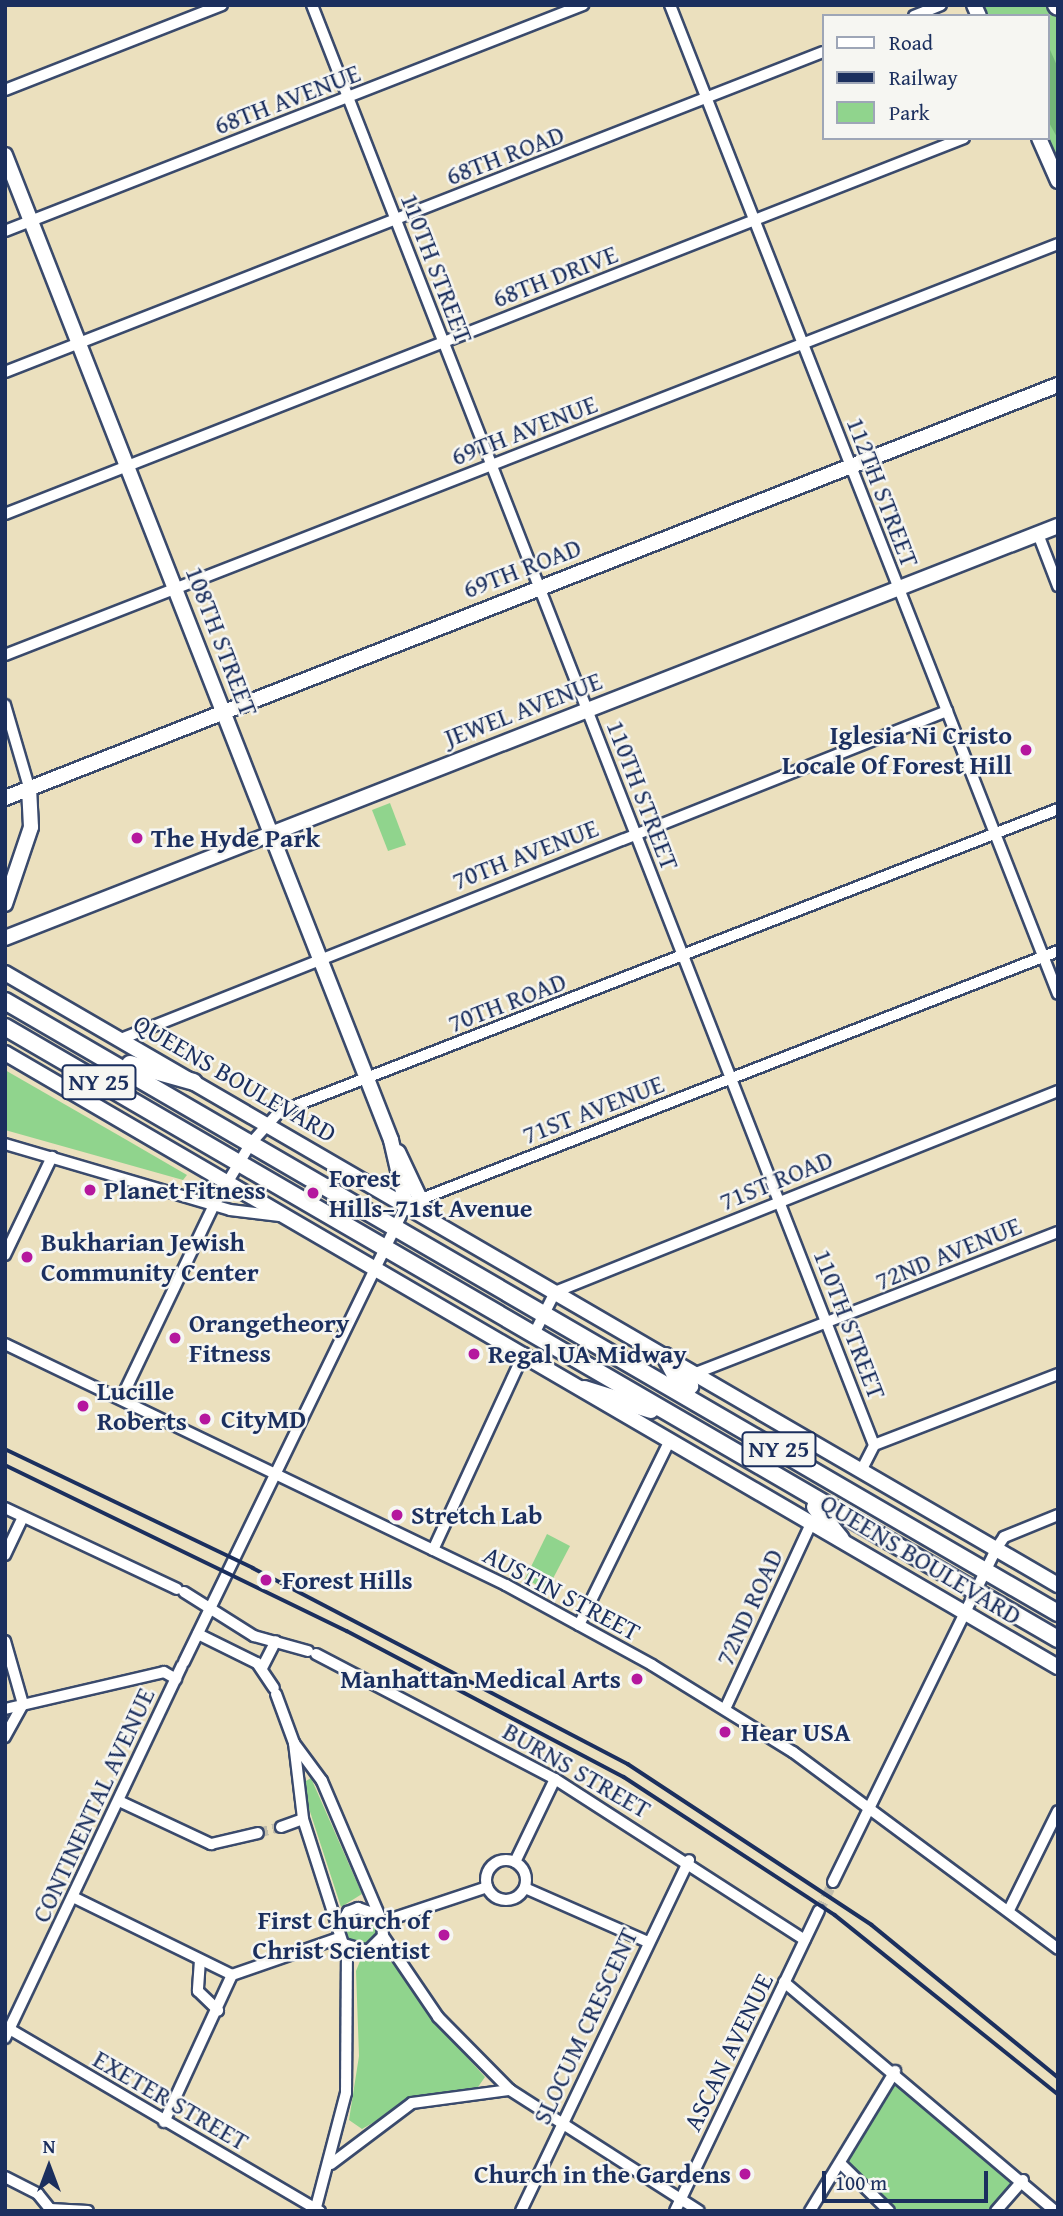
<!DOCTYPE html>
<html>
<head>
<meta charset="utf-8">
<style>
	body { margin:0 }
	#map { position:relative; width:1063px; height:2216px; overflow:hidden; background:#ebe0be; font-family:"Gentium Book Plus",serif }
	div>[style] { position:absolute }
	.green>* { inset:0; background:#90d48d }
	.round { border-radius:50% }
	.forest>* { inset:0; background:#74b678 }
	.street-tunnel>* { height:10px; margin-top:-5px; transform-origin:0; background:repeating-linear-gradient(90deg,#c1bdab 0 10px,transparent 0 15px) }
	.roads { filter:drop-shadow(2px 0 #3a4a6c) drop-shadow(-2px 0 #3a4a6c) drop-shadow(0 2px #3a4a6c) drop-shadow(0 -2px #3a4a6c) }
	.street>* { height:10px; margin:-5px; padding:0 5px; transform-origin:5px; border-radius:5px; background:#fff }
	.street>.ring { margin:-5px; padding:0; box-sizing:content-box; background:none; border:10px solid #fff; border-radius:50% }
	.secondary>* { height:14px; margin:-7px; padding:0 7px; transform-origin:7px; border-radius:7px; background:#fff }
	.primary>* { height:16px; margin:-8px; padding:0 8px; transform-origin:8px; border-radius:8px; background:#fff }
	.highway>* { height:18px; margin:-9px; padding:0 9px; transform-origin:9px; border-radius:9px; background:#fff }
	.rail>* { height:3.5px; margin:-1.75px; padding:0 1.75px; transform-origin:1.75px; border-radius:1.75px; background:#1b2f5e }
	.dots>* { width:19px; height:19px; translate:-50% -50%; box-sizing:border-box; border:4px solid #f6f6f2; border-radius:50% }
	span { translate:-50% -50%; white-space:nowrap; text-align:center; line-height:1.15; -webkit-text-stroke:5px #f6f6f2; paint-order:stroke }
	.shield-label span { padding:2px 5px; background:#f6f6f2; border:2px solid; border-radius:5px; -webkit-text-stroke-width:0 }
	.shield-label { font-size:24px; color:#1b2f5e; font-weight:700 }
	.street-label { font-size:26px; color:#1b2f5e }
	.poi-label { font-size:26px; color:#1b2f5e; font-weight:700 }
	.right { translate:-100% -50%; text-align:right }
	.left { translate:0 -50%; text-align:left }
	.frame { position:absolute; inset:0; border:7px solid #1b2f5e; pointer-events:none }
	.legend { position:absolute; left:822px; top:14px; width:228px; height:126px; box-sizing:border-box; background:#f6f6f2; border:2px solid #9ea6b7; margin:0; padding:9px 12px; list-style:none; font-size:21px; color:#1b2f5e }
	.legend li { display:flex; align-items:center; gap:14px; height:35px }
	.legend b { width:35px; border:2px solid #9ea6b7 }
	.north { position:absolute; left:14px; top:2132px; width:70px; height:70px; -webkit-text-stroke:5px #f6f6f2; paint-order:stroke; rotate:0deg; font-size:19px; font-weight:700; line-height:28px; text-align:center; color:#1b2f5e }
	.north::after { content:''; display:block; margin:auto; width:24px; height:32px; background:#1b2f5e; clip-path:polygon(50% 0,100% 100%,50% 72%,0 100%) }
	.scale { position:absolute; left:822px; top:2171px; width:166px; height:32px; box-sizing:border-box; border:4px solid #1b2f5e; border-top:0; padding-left:9px; font-size:21px; line-height:24px; white-space:nowrap; color:#1b2f5e; -webkit-text-stroke:5px #f6f6f2; paint-order:stroke }
</style>
</head>
<body>
<div id="map">
	<div class="green">
		<i style="clip-path:polygon(974px 5px,1058px 5px,1058px 181px,1039px 138px,1047px 138px,1047px 16px,979px 16px)"></i>
		<i style="clip-path:polygon(390px 803px,406px 845px,388px 851px,372px 810px)"></i>
		<i style="clip-path:polygon(5px 1070px,125px 1139px,187px 1175px,183px 1180px,5px 1130px)"></i>
		<i style="clip-path:polygon(547px 1534px,570px 1546px,547px 1590px,525px 1579px)"></i>
		<i style="clip-path:polygon(311px 1778px,362px 1894px,341px 1907px,301px 1784px)"></i>
		<i class="round" style="left:344px;top:1912px;width:34px;height:34px"></i>
		<i style="clip-path:polygon(379px 1956px,396px 1965px,435px 2022px,485px 2077px,478px 2087px,420px 2096px,362px 2129px,349px 2120px,359px 2056px,356px 1971px,360px 1961px)"></i>
		<i style="clip-path:polygon(896px 2082px,1013px 2181px,994px 2211px,894px 2211px,846px 2163px)"></i>
	</div>
	<div class="forest">
		<i style="clip-path:polygon(1047px 43px,1058px 68px,1058px 139px,1047px 119px)"></i>
	</div>
	<div class="street-tunnel">
		<i style="left:258px;top:1833px;width:24px;rotate:-15deg"></i>
		<i style="left:819px;top:1911px;width:32px;rotate:-64deg"></i>
	</div>
	<div class="roads">
		<div class="street">
			<i style="left:312px;top:5px;width:1546px;rotate:68.68deg"></i>
			<i style="left:670px;top:5px;width:1062px;rotate:68.58deg"></i>
			<i style="left:914px;top:16px;width:29px;rotate:-22deg"></i>
			<i style="left:5px;top:90px;width:233px;rotate:-21.4deg"></i>
			<i style="left:5px;top:231px;width:621px;rotate:-21.36deg"></i>
			<i style="left:5px;top:372px;width:878px;rotate:-21.37deg"></i>
			<i style="left:5px;top:514px;width:1030px;rotate:-21.41deg"></i>
			<i style="left:1038px;top:534px;width:56px;rotate:69deg"></i>
			<i style="left:5px;top:655px;width:1130px;rotate:-21.32deg"></i>
			<i style="left:5px;top:705px;width:85px;rotate:73.7deg"></i>
			<i style="left:121px;top:1039px;width:889px;rotate:-21.66deg"></i>
			<i style="left:5px;top:1144px;width:234px;rotate:16.3deg"></i>
			<i style="left:230px;top:1210px;width:50px;rotate:6.8deg"></i>
			<i style="left:5px;top:1255px;width:109px;rotate:-64.4deg"></i>
			<i style="left:533px;top:1336px;width:49px;rotate:-63.4deg"></i>
			<i style="left:555px;top:1292px;width:542px;rotate:-21.78deg"></i>
			<i style="left:5px;top:1344px;width:556px;rotate:25.69deg"></i>
			<i style="left:506px;top:1585px;width:166px;rotate:28.7deg"></i>
			<i style="left:652px;top:1665px;width:166px;rotate:31.7deg"></i>
			<i style="left:793px;top:1752px;width:330px;rotate:36.6deg"></i>
			<i style="left:696px;top:1373px;width:388px;rotate:-21.3deg"></i>
			<i style="left:121px;top:1399px;width:215px;rotate:-64.4deg"></i>
			<i style="left:214px;top:1205px;width:72px;rotate:-59.2deg"></i>
			<i style="left:251px;top:1143px;width:42px;rotate:-47.9deg"></i>
			<i style="left:279px;top:1112px;width:836px;rotate:-21.25deg"></i>
			<i style="left:861px;top:1471px;width:29px;rotate:-63deg"></i>
			<i style="left:874px;top:1445px;width:197px;rotate:-21.1deg"></i>
			<i style="left:5px;top:1508px;width:190px;rotate:25.2deg"></i>
			<i style="left:433px;top:1550px;width:217px;rotate:-65.2deg"></i>
			<i style="left:5px;top:1555px;width:42px;rotate:-64.7deg"></i>
			<i style="left:184px;top:1592px;width:83px;rotate:32.2deg"></i>
			<i style="left:254px;top:1636px;width:56px;rotate:15.5deg"></i>
			<i style="left:579px;top:1625px;width:206px;rotate:-63.8deg"></i>
			<i style="left:198px;top:1634px;width:66px;rotate:26.2deg"></i>
			<i style="left:257px;top:1663px;width:30px;rotate:56deg"></i>
			<i style="left:5px;top:1641px;width:66px;rotate:74.1deg"></i>
			<i style="left:23px;top:1704px;width:38px;rotate:119deg"></i>
			<i style="left:316px;top:1654px;width:270px;rotate:27.6deg"></i>
			<i style="left:555px;top:1779px;width:297px;rotate:32.8deg"></i>
			<i style="left:184px;top:1662px;width:508px;rotate:-64.09deg"></i>
			<i style="left:406px;top:1205px;width:700px;rotate:-21.28deg"></i>
			<i style="left:262px;top:1668px;width:30px;rotate:-63deg"></i>
			<i style="left:276px;top:1694px;width:52px;rotate:69.8deg"></i>
			<i style="left:294px;top:1743px;width:47px;rotate:53.6deg"></i>
			<i style="left:322px;top:1781px;width:153px;rotate:66.9deg"></i>
			<i style="left:382px;top:1922px;width:14px;rotate:86deg"></i>
			<i style="left:383px;top:1936px;width:21px;rotate:135deg"></i>
			<i style="left:368px;top:1951px;width:26px;rotate:-164deg"></i>
			<i style="left:343px;top:1944px;width:16px;rotate:-108deg"></i>
			<i style="left:338px;top:1929px;width:20px;rotate:-60deg"></i>
			<i style="left:348px;top:1912px;width:11px;rotate:-22deg"></i>
			<i style="left:358px;top:1908px;width:21px;rotate:19deg"></i>
			<i style="left:5px;top:1709px;width:163px;rotate:-13.1deg"></i>
			<i style="left:164px;top:1672px;width:14px;rotate:30deg"></i>
			<i style="left:725px;top:1709px;width:206px;rotate:-65.1deg"></i>
			<i style="left:294px;top:1743px;width:77px;rotate:83.2deg"></i>
			<i style="left:303px;top:1819px;width:114px;rotate:72.2deg"></i>
			<i style="left:119px;top:1801px;width:102px;rotate:25.1deg"></i>
			<i style="left:211px;top:1844px;width:48px;rotate:-13.2deg"></i>
			<i style="left:281px;top:1827px;width:23px;rotate:-20deg"></i>
			<i class="ring" style="left:486px;top:1860px;width:30px;height:30px"></i>
			<i style="left:515px;top:1862px;width:92px;rotate:-64.3deg"></i>
			<i style="left:833px;top:1882px;width:371px;rotate:-63.9deg"></i>
			<i style="left:996px;top:1549px;width:14px;rotate:-56deg"></i>
			<i style="left:1004px;top:1537px;width:58px;rotate:-22.2deg"></i>
			<i style="left:525px;top:1888px;width:132px;rotate:23.7deg"></i>
			<i style="left:73px;top:1897px;width:177px;rotate:26.1deg"></i>
			<i style="left:1010px;top:1908px;width:108px;rotate:-63.7deg"></i>
			<i style="left:382px;top:1922px;width:111px;rotate:-18.4deg"></i>
			<i style="left:383px;top:1936px;width:98px;rotate:55.8deg"></i>
			<i style="left:438px;top:2017px;width:103px;rotate:45.4deg"></i>
			<i style="left:510px;top:2090px;width:224px;rotate:32.6deg"></i>
			<i style="left:200px;top:1960px;width:31px;rotate:94deg"></i>
			<i style="left:198px;top:1991px;width:28px;rotate:44deg"></i>
			<i style="left:232px;top:1975px;width:113px;rotate:-19.1deg"></i>
			<i style="left:784px;top:1982px;width:355px;rotate:40.2deg"></i>
			<i style="left:6px;top:2027px;width:364px;rotate:30.4deg"></i>
			<i style="left:5px;top:2038px;width:412px;rotate:-64.6deg"></i>
			<i style="left:164px;top:2122px;width:162px;rotate:-65.2deg"></i>
			<i style="left:331px;top:2164px;width:101px;rotate:-37deg"></i>
			<i style="left:412px;top:2103px;width:99px;rotate:-7.6deg"></i>
			<i style="left:841px;top:2164px;width:67px;rotate:44.4deg"></i>
			<i style="left:5px;top:2177px;width:37px;rotate:27deg"></i>
			<i style="left:38px;top:2194px;width:22px;rotate:51deg"></i>
			<i style="left:50px;top:2209px;width:38px;rotate:3deg"></i>
			<i style="left:315px;top:2211px;width:122px;rotate:-75.3deg"></i>
			<i style="left:346px;top:2093px;width:145px;rotate:-89.6deg"></i>
			<i style="left:521px;top:2211px;width:389px;rotate:-64.4deg"></i>
			<i style="left:675px;top:2211px;width:333px;rotate:-64.4deg"></i>
			<i style="left:810px;top:2211px;width:164px;rotate:-58.7deg"></i>
			<i style="left:996px;top:2211px;width:41px;rotate:-48.9deg"></i>
		</div>
		<div class="secondary">
			<i style="left:974px;top:5px;width:12px;rotate:66deg"></i>
			<i style="left:1039px;top:138px;width:47px;rotate:66.2deg"></i>
			<i style="left:5px;top:155px;width:1058px;rotate:68.6deg"></i>
			<i style="left:391px;top:1140px;width:67px;rotate:77deg"></i>
			<i style="left:5px;top:798px;width:1131px;rotate:-21.42deg"></i>
			<i style="left:5px;top:904px;width:81px;rotate:-71.3deg"></i>
			<i style="left:31px;top:827px;width:40px;rotate:-92.9deg"></i>
			<i style="left:5px;top:938px;width:1131px;rotate:-21.37deg"></i>
			<i style="left:5px;top:973px;width:1218px;rotate:30.17deg"></i>
			<i style="left:5px;top:1053px;width:1219px;rotate:30.25deg"></i>
			<i style="left:398px;top:1152px;width:73px;rotate:64.8deg"></i>
		</div>
		<div class="primary">
			<i style="left:5px;top:1001px;width:1218px;rotate:30.17deg"></i>
			<i style="left:5px;top:1027px;width:1218px;rotate:30.17deg"></i>
			<i style="left:130px;top:1064px;width:66px;rotate:15.7deg"></i>
			<i style="left:665px;top:1356px;width:24px;rotate:62deg"></i>
			<i style="left:676px;top:1377px;width:17px;rotate:33deg"></i>
			<i style="left:584px;top:1389px;width:70px;rotate:17.4deg"></i>
			<i style="left:815px;top:1507px;width:41px;rotate:50.9deg"></i>
		</div>
		<div class="highway">
			<i style="left:1057px;top:5px;width:1px;rotate:45deg"></i>
		</div>
	</div>
	<div class="rail">
		<i style="left:5px;top:1449px;width:275px;rotate:25.6deg"></i>
		<i style="left:253px;top:1568px;width:423px;rotate:27.6deg"></i>
		<i style="left:628px;top:1764px;width:292px;rotate:33.4deg"></i>
		<i style="left:872px;top:1925px;width:240px;rotate:39.3deg"></i>
		<i style="left:5px;top:1465px;width:380px;rotate:25.9deg"></i>
		<i style="left:347px;top:1631px;width:313px;rotate:27.8deg"></i>
		<i style="left:624px;top:1777px;width:252px;rotate:33.2deg"></i>
		<i style="left:835px;top:1915px;width:286px;rotate:38.8deg"></i>
	</div>
	<div class="dots">
		<i style="left:1026px;top:750px;background:#b5179e"></i>
		<i style="left:137px;top:838px;background:#b5179e"></i>
		<i style="left:90px;top:1190px;background:#b5179e"></i>
		<i style="left:313px;top:1193px;background:#b5179e"></i>
		<i style="left:27px;top:1257px;background:#b5179e"></i>
		<i style="left:175px;top:1338px;background:#b5179e"></i>
		<i style="left:474px;top:1354px;background:#b5179e"></i>
		<i style="left:83px;top:1406px;background:#b5179e"></i>
		<i style="left:205px;top:1419px;background:#b5179e"></i>
		<i style="left:397px;top:1515px;background:#b5179e"></i>
		<i style="left:266px;top:1580px;background:#b5179e"></i>
		<i style="left:637px;top:1679px;background:#b5179e"></i>
		<i style="left:725px;top:1732px;background:#b5179e"></i>
		<i style="left:444px;top:1935px;background:#b5179e"></i>
		<i style="left:745px;top:2174px;background:#b5179e"></i>
	</div>
	<div class="shield-label">
		<span style="left:99px;top:1082px">NY 25</span>
		<span style="left:779px;top:1449px">NY 25</span>
	</div>
	<div class="street-label">
		<span style="left:287px;top:99px;rotate:-21deg">68TH AVENUE</span>
		<span style="left:505px;top:155px;rotate:-21deg">68TH ROAD</span>
		<span style="left:437px;top:268px;rotate:69deg">110TH STREET</span>
		<span style="left:555px;top:276px;rotate:-21deg">68TH DRIVE</span>
		<span style="left:524px;top:430px;rotate:-21deg">69TH AVENUE</span>
		<span style="left:883px;top:492px;rotate:69deg">112TH STREET</span>
		<span style="left:522px;top:568px;rotate:-21deg">69TH ROAD</span>
		<span style="left:222px;top:641px;rotate:69deg">108TH STREET</span>
		<span style="left:523px;top:709px;rotate:-21deg">JEWEL AVENUE</span>
		<span style="left:643px;top:795px;rotate:69deg">110TH STREET</span>
		<span style="left:525px;top:854px;rotate:-21deg">70TH AVENUE</span>
		<span style="left:507px;top:1002px;rotate:-21deg">70TH ROAD</span>
		<span style="left:235px;top:1078px;rotate:30deg">QUEENS BOULEVARD</span>
		<span style="left:593px;top:1109px;rotate:-21deg">71ST AVENUE</span>
		<span style="left:776px;top:1180px;rotate:-22deg">71ST ROAD</span>
		<span style="left:948px;top:1253px;rotate:-22deg">72ND AVENUE</span>
		<span style="left:850px;top:1324px;rotate:69deg">110TH STREET</span>
		<span style="left:921px;top:1559px;rotate:31deg">QUEENS BOULEVARD</span>
		<span style="left:562px;top:1593px;rotate:28deg">AUSTIN STREET</span>
		<span style="left:749px;top:1607px;rotate:-65deg">72ND ROAD</span>
		<span style="left:577px;top:1770px;rotate:30deg">BURNS STREET</span>
		<span style="left:93px;top:1805px;rotate:-65deg">CONTINENTAL AVENUE</span>
		<span style="left:585px;top:2026px;rotate:-65deg">SLOCUM CRESCENT</span>
		<span style="left:728px;top:2052px;rotate:-64deg">ASCAN AVENUE</span>
		<span style="left:171px;top:2100px;rotate:30deg">EXETER STREET</span>
	</div>
	<div class="poi-label">
		<span class="right" style="left:1012px;top:750px">Iglesia Ni Cristo<br>Locale Of Forest Hill</span>
		<span class="left" style="left:151px;top:838px">The Hyde Park</span>
		<span class="left" style="left:329px;top:1193px">Forest<br>Hills–71st Avenue</span>
		<span class="left" style="left:104px;top:1190px">Planet Fitness</span>
		<span class="left" style="left:41px;top:1257px">Bukharian Jewish<br>Community Center</span>
		<span class="left" style="left:189px;top:1338px">Orangetheory<br>Fitness</span>
		<span class="left" style="left:488px;top:1354px">Regal UA Midway</span>
		<span class="left" style="left:97px;top:1406px">Lucille<br>Roberts</span>
		<span class="left" style="left:221px;top:1419px">CityMD</span>
		<span class="left" style="left:411px;top:1515px">Stretch Lab</span>
		<span class="left" style="left:282px;top:1580px">Forest Hills</span>
		<span class="right" style="left:621px;top:1679px">Manhattan Medical Arts</span>
		<span class="left" style="left:741px;top:1732px">Hear USA</span>
		<span class="right" style="left:430px;top:1935px">First Church of<br>Christ Scientist</span>
		<span class="right" style="left:731px;top:2174px">Church in the Gardens</span>
	</div>
	<div class="frame"></div>
	<ul class="legend">
	<li><b style="height:9px;background:#fff"></b>Road</li>
	<li><b style="height:9px;background:#1b2f5e"></b>Railway</li>
	<li><b style="height:19px;background:#90d48d"></b>Park</li>
	</ul>
	<div class="north">N</div>
	<div class="scale">100 m</div>
</div>
</body>
</html>
